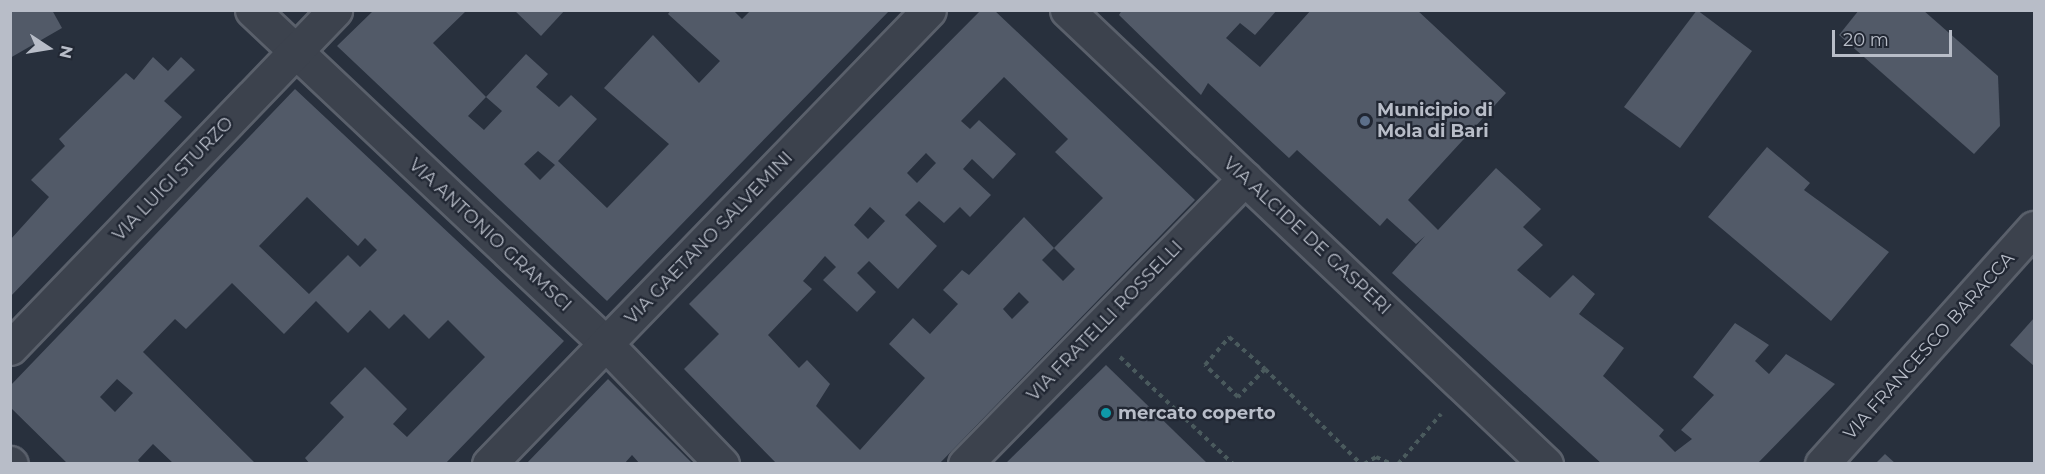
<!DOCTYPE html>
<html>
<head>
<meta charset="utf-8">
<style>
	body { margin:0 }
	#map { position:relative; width:2045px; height:474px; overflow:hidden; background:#28303d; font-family:Montserrat,sans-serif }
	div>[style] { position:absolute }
	.building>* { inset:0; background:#525a68 }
	.path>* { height:4px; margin-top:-2px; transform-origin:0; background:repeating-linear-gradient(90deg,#4a5a5d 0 4.5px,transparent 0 9px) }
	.roads { filter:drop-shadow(2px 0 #5a606b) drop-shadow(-2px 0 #5a606b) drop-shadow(0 2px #5a606b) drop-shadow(0 -2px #5a606b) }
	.street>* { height:33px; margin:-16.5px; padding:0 16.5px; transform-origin:16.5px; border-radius:16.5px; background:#3c424d }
	.dots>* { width:16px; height:16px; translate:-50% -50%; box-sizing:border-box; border:3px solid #212733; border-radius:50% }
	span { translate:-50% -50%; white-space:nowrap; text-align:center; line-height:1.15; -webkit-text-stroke:4.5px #212733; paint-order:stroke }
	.poi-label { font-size:18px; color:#b8bdc8; font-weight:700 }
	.left { translate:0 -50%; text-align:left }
	.street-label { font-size:18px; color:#b8bdc8 }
	.frame { position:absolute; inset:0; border:12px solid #b8bdc8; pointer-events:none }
	.north { position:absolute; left:18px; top:18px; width:60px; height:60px; -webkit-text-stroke:4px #212733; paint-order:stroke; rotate:102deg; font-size:16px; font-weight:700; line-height:24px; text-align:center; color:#b8bdc8 }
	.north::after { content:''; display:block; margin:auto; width:21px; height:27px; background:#b8bdc8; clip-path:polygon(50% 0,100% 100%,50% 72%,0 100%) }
	.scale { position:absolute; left:1832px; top:30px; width:120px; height:27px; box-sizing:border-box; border:3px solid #b8bdc8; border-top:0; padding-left:8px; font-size:18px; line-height:21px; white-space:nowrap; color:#b8bdc8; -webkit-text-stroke:4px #212733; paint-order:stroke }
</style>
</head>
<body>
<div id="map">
	<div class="building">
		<i style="clip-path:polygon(10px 10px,52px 10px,62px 28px,10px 58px)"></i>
		<i style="clip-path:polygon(evenodd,374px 10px,467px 10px,433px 43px,486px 97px,468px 116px,484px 130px,502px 111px,486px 97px,526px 54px,548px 74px,536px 87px,559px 107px,571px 95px,597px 119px,558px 161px,607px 208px,669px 144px,604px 88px,653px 35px,699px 83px,720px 61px,668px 14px,671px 10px,733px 10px,742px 19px,751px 10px,890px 10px,607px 301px,337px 46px,374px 10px,538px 151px,555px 165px,540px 180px,524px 164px,538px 151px)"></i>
		<i style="clip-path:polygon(514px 10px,565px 10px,541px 36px)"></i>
		<i style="clip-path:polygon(evenodd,981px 10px,994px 10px,1195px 200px,939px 464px,777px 464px,684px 369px,719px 334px,689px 304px,981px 10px,1004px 77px,1068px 139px,1055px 152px,1103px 198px,1054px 248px,1075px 269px,1063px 281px,1042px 260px,1054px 248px,1024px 217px,969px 275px,962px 270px,943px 290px,958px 304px,930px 334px,913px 318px,889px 344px,925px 378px,860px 450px,816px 406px,830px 384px,807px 360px,799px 368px,768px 335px,812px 289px,803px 281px,825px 256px,836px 267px,823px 280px,857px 312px,876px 292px,857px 273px,869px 261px,898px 289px,937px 246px,905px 215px,919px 201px,944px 223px,960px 207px,970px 217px,991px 195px,963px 169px,972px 159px,993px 179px,1016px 154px,979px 120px,970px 129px,961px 121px,1004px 77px,981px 10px,926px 153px,936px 163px,917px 183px,907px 173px,926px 153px,981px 10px,870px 207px,885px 221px,868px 239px,854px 225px,870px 207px,981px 10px,1019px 292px,1029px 302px,1012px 319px,1003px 309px,1019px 292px)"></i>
		<i style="clip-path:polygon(1122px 10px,1277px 10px,1255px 35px,1240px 23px,1226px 38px,1260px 67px,1311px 10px,1417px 10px,1506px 93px,1408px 200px,1438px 230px,1496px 168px,1541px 209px,1523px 227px,1543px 245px,1517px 270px,1550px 298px,1573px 275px,1595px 294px,1579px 314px,1624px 348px,1603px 376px,1664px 430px,1659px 436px,1675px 452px,1692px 439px,1681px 430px,1714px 395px,1693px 377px,1735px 323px,1769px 345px,1755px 361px,1769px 374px,1786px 354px,1835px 384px,1757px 464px,1602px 464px,1392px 273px,1425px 236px,1416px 244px,1387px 218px,1380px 226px,1297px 150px,1289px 158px,1208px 83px,1201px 95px,1119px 15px)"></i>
		<i style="clip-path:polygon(1697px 10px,1752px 51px,1680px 148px,1624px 107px)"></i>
		<i style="clip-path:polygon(1859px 10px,1923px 10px,1998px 76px,2000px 126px,1974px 154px,1839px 35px)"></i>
		<i style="clip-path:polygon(153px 57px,168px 71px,181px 57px,195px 70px,164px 101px,182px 117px,10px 297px,10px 240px,49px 197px,31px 180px,65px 146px,59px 139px,126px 73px,134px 80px)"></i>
		<i style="clip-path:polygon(evenodd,295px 89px,564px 341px,445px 464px,310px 464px,305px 458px,344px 417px,330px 403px,365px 367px,407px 409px,393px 424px,407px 437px,485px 357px,448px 320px,429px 339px,404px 314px,389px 329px,370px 310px,348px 333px,316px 301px,284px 334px,232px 283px,186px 329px,175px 319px,143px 352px,256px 464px,174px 464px,153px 444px,138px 460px,141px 464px,68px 464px,10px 407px,10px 386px,295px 89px,307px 197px,358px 246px,365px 238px,377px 250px,360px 267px,348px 255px,309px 294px,259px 246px,307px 197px,295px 89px,117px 379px,133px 393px,115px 412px,100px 397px,117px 379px)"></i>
		<i style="clip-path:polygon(1767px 147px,1810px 183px,1804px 190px,1889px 252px,1831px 321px,1708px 217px)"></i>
		<i style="clip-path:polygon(2034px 318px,2034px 366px,2010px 345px)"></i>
		<i style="clip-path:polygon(1106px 365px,1208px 464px,1005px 464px)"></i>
		<i style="clip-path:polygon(608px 379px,693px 464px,640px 464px,632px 455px,624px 464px,526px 464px)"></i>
		<i style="clip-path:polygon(1885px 454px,1896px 464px,1875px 464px)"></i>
	</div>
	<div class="path">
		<i style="left:1120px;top:357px;width:156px;rotate:43.4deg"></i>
		<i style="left:1265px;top:369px;width:39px;rotate:134deg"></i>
		<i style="left:1238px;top:397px;width:46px;rotate:-135.9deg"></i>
		<i style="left:1205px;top:365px;width:37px;rotate:-49deg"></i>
		<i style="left:1229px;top:337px;width:48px;rotate:41.6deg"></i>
		<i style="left:1265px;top:369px;width:135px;rotate:44.7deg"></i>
		<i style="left:1364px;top:464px;width:14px;rotate:-30deg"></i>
		<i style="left:1376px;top:457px;width:17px;rotate:24deg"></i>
		<i style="left:1398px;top:464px;width:66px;rotate:-49.3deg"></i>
	</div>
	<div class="roads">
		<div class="street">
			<i style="left:252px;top:10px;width:487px;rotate:43.3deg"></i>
			<i style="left:606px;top:344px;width:167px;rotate:46deg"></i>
			<i style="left:1067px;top:10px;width:660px;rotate:43.47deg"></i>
			<i style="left:10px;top:348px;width:469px;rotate:-46.1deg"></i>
			<i style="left:10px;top:463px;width:1px;rotate:45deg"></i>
			<i style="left:489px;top:464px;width:632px;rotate:-45.9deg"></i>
			<i style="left:965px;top:464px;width:400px;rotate:-45.6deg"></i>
			<i style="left:1822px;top:464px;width:317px;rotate:-48.1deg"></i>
		</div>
	</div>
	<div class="dots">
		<i style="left:1365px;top:121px;background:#5c6f8a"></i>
		<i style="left:1106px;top:413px;background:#0f9aa8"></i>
	</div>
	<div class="poi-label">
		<span class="left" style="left:1377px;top:121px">Municipio di<br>Mola di Bari</span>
		<span class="left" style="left:1118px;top:413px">mercato coperto</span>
	</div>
	<div class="street-label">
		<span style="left:173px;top:179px;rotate:-46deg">VIA LUIGI STURZO</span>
		<span style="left:490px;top:235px;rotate:43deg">VIA ANTONIO GRAMSCI</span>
		<span style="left:1307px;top:236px;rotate:43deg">VIA ALCIDE DE GASPERI</span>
		<span style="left:709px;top:238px;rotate:-46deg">VIA GAETANO SALVEMINI</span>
		<span style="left:1105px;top:321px;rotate:-46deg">VIA FRATELLI ROSSELLI</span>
		<span style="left:1929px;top:346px;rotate:-48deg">VIA FRANCESCO BARACCA</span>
	</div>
	<div class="frame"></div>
	<div class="north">N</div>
	<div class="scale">20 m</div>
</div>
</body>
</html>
